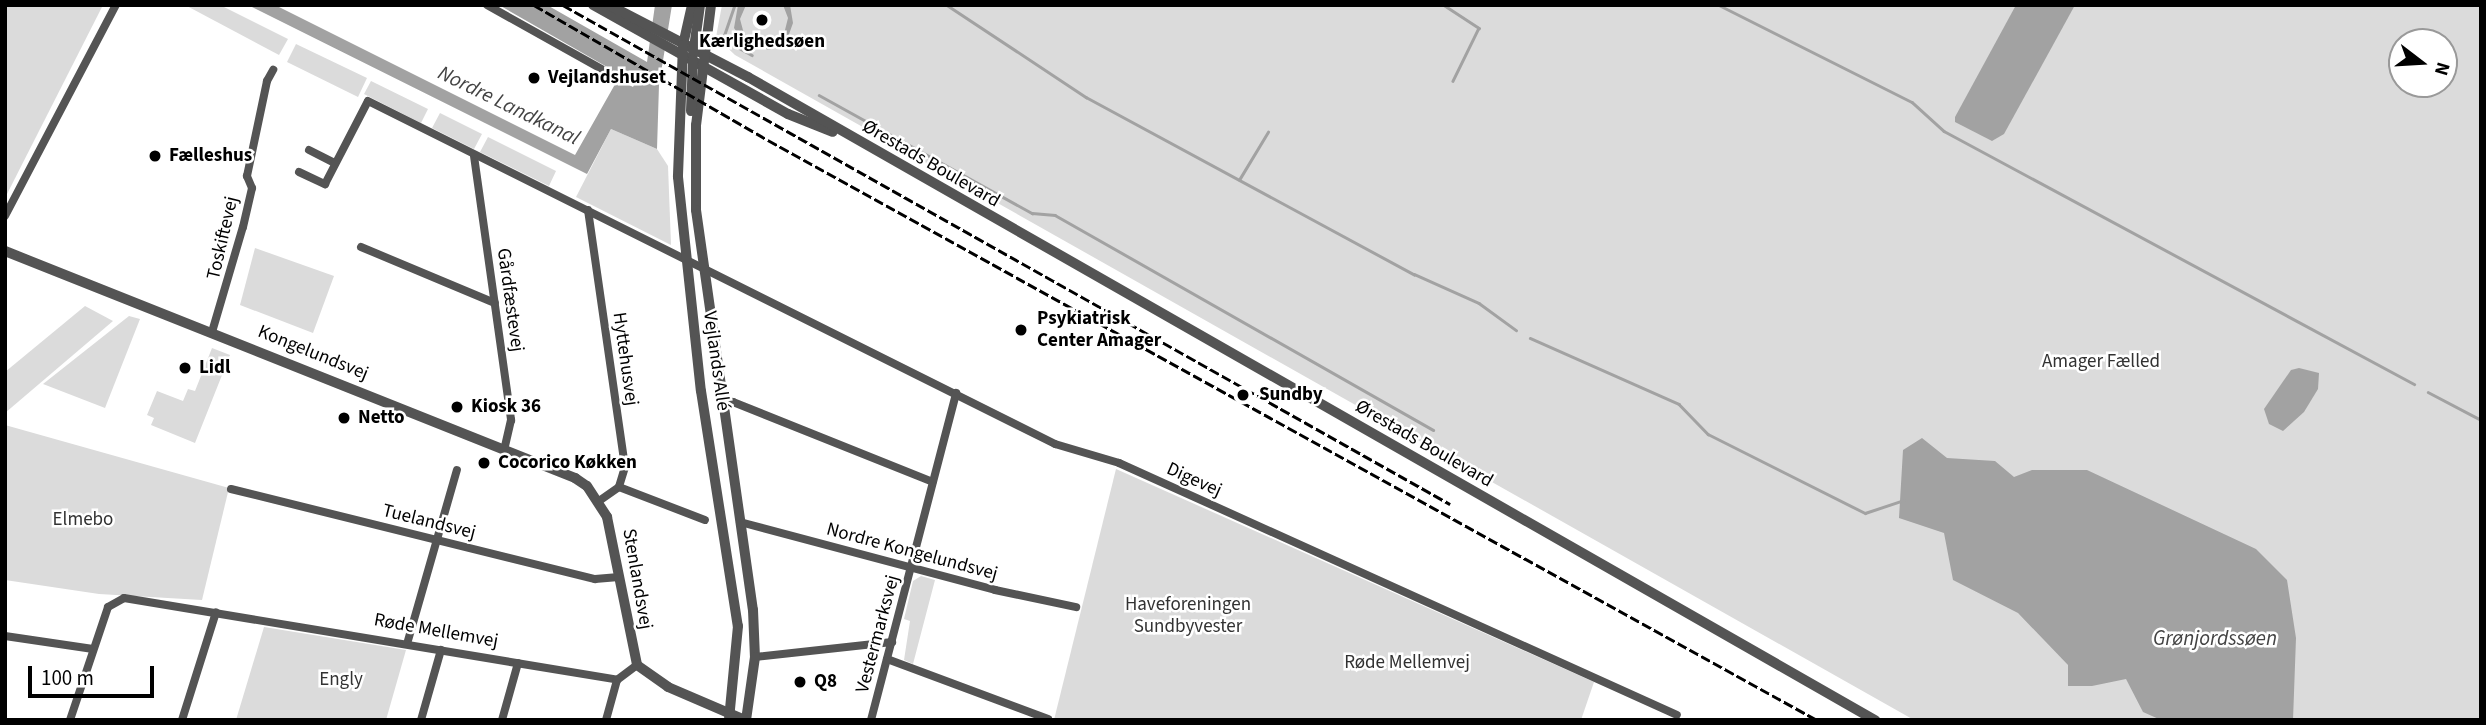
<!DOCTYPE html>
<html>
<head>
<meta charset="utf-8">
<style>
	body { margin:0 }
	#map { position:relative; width:2486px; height:725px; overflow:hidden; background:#fff; font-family:"Source Sans 3",sans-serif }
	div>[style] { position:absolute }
	.green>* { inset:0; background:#dbdbdb }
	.water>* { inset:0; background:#a2a2a2 }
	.stream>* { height:2.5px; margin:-1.25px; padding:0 1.25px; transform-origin:1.25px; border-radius:1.25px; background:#a2a2a2 }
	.minor>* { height:8px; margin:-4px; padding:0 4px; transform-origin:4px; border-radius:4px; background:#545454 }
	.tertiary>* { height:10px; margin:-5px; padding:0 5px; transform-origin:5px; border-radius:5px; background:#545454 }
	.rail>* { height:2.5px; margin-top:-1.25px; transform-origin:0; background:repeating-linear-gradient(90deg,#000 0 10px,transparent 0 13.5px) }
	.dots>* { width:19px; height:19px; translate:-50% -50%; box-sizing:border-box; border:4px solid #fff; border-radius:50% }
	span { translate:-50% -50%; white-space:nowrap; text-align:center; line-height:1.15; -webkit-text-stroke:5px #fff; paint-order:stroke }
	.poi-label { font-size:19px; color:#000; font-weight:700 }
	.left { translate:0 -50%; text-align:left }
	.street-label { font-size:19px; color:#000 }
	.park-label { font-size:19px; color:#323232 }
	.water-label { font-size:21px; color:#434343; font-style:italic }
	.frame { position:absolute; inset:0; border:7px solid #000; pointer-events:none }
	.north { position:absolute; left:2388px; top:28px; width:70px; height:70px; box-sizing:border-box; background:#fff; border:2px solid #999; border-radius:50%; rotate:107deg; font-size:19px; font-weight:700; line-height:28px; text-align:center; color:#000 }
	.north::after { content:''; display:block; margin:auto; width:24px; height:32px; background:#000; clip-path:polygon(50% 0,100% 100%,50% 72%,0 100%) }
	.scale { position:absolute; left:28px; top:666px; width:126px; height:32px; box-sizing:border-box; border:4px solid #000; border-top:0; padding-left:9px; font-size:21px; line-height:24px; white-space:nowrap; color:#000; -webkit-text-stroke:5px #fff; paint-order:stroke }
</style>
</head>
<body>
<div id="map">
	<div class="green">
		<i style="clip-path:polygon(5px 5px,103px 5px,5px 198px)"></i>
		<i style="clip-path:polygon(185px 5px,220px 5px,288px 39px,279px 55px)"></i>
		<i style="clip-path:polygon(evenodd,722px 5px,2481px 5px,2481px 720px,1914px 720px,735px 55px,716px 37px,722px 5px,2402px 42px,2444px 42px,2444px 84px,2402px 84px,2402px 42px)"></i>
		<i style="clip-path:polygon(296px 44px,367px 78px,358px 97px,287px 62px)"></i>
		<i style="clip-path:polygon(371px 81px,428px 109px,421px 123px,364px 94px)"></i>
		<i style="clip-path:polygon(440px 113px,482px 134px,474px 149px,432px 128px)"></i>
		<i style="clip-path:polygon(611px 129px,657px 149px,668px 166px,671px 245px,576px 197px)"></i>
		<i style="clip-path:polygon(488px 137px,556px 171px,549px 186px,480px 152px)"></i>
		<i style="clip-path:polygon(255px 248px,334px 276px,313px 333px,240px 305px)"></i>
		<i style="clip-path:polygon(85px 306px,113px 321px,5px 413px,5px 372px)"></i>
		<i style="clip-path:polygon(129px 316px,140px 319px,105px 408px,43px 384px)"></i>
		<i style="clip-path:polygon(212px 348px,230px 355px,195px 443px,151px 425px,154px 418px,147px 415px,157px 391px,183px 401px,188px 389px,195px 391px)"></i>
		<i style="clip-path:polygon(5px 425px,229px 488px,202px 600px,99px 594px,5px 580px)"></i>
		<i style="clip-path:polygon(1116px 469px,1594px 682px,1581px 720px,1054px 720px)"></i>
		<i style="clip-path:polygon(921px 576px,935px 580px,913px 664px,904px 660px,910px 621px,904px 619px,913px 581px)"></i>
		<i style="clip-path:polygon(264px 627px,406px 650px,386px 720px,236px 720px)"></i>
	</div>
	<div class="water">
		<i style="clip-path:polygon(248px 5px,275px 5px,575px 155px,618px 79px,633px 87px,635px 83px,499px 5px,547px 5px,647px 62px,655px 5px,672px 5px,659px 85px,657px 149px,611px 129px,587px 174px)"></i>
		<i style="clip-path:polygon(738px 5px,746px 5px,740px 19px,744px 34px,764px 45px,784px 34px,788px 18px,783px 5px,790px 5px,793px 23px,788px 37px,770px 50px,745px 44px,734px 28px)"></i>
		<i style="clip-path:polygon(2016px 5px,2075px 5px,2004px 134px,1992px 141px,1955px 122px,1955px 117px)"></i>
		<i style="clip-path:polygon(2299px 368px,2319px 373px,2318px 389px,2304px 412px,2283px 431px,2269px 424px,2264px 409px,2291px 370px)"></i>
		<i style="clip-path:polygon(1922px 438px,1947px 458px,1995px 461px,2014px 477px,2032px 470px,2087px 470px,2256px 549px,2287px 580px,2296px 638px,2293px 720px,2161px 720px,2143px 712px,2126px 679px,2092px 686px,2068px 686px,2068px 665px,2018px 613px,1953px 580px,1944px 533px,1899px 518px,1903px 450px)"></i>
	</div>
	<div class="stream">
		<i style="left:735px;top:5px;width:36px;rotate:109deg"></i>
		<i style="left:723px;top:39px;width:33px;rotate:29deg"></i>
		<i style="left:947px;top:5px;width:167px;rotate:33.5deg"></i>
		<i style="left:1086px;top:97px;width:373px;rotate:28.4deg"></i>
		<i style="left:1414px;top:274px;width:71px;rotate:24deg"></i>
		<i style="left:1479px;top:303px;width:46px;rotate:36.1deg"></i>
		<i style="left:1444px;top:5px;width:42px;rotate:33.3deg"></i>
		<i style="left:1479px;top:28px;width:59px;rotate:116.1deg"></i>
		<i style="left:1719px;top:5px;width:216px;rotate:26.7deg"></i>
		<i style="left:1912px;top:102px;width:43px;rotate:42.2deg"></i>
		<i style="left:1944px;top:131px;width:534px;rotate:28.29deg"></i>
		<i style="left:819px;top:95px;width:244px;rotate:29deg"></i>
		<i style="left:1032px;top:213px;width:23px;rotate:5deg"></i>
		<i style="left:1055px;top:215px;width:435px;rotate:29.6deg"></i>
		<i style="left:1239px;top:180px;width:56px;rotate:-58.9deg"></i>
		<i style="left:1530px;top:338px;width:163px;rotate:23.9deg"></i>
		<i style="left:1679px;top:404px;width:42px;rotate:46deg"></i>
		<i style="left:1708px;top:434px;width:176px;rotate:26.7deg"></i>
		<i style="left:1865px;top:513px;width:41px;rotate:-18.4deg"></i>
		<i style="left:2428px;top:392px;width:60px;rotate:27.8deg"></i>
	</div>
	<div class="minor">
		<i style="left:487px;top:5px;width:143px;rotate:29.2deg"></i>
		<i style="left:309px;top:150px;width:29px;rotate:27deg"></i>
		<i style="left:474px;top:156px;width:267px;rotate:82deg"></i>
		<i style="left:511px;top:420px;width:28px;rotate:103deg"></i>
		<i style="left:299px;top:172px;width:29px;rotate:25deg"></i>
		<i style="left:325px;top:184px;width:93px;rotate:-62.6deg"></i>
		<i style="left:368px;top:101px;width:768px;rotate:26.53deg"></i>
		<i style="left:1055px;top:444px;width:67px;rotate:16.5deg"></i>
		<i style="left:1119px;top:463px;width:612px;rotate:24.3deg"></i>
		<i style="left:588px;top:210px;width:260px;rotate:81.8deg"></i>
		<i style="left:625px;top:467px;width:21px;rotate:107deg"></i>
		<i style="left:619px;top:487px;width:24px;rotate:145deg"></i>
		<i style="left:5px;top:216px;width:238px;rotate:-62.3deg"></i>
		<i style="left:361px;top:247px;width:145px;rotate:22.7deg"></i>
		<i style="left:212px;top:332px;width:109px;rotate:-73.6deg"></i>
		<i style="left:243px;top:227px;width:40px;rotate:-77deg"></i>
		<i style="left:252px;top:188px;width:13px;rotate:-113deg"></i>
		<i style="left:247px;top:176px;width:97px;rotate:-78.1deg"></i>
		<i style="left:267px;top:81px;width:13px;rotate:-61deg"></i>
		<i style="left:722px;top:402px;width:11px"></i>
		<i style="left:733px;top:402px;width:215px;rotate:21.8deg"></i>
		<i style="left:619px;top:487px;width:92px;rotate:21deg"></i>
		<i style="left:231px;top:489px;width:375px;rotate:13.9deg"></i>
		<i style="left:595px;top:579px;width:24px;rotate:-5deg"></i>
		<i style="left:740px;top:522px;width:264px;rotate:14.9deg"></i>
		<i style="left:995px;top:590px;width:83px;rotate:11.9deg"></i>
		<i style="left:5px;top:636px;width:89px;rotate:8.4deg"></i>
		<i style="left:407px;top:644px;width:181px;rotate:-74deg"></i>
		<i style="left:755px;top:657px;width:138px;rotate:-6.2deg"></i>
		<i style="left:887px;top:659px;width:172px;rotate:20.4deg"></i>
		<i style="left:70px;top:720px;width:119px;rotate:-71.4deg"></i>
		<i style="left:108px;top:607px;width:18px;rotate:-29deg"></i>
		<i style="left:124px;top:598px;width:500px;rotate:9.4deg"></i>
		<i style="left:617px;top:680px;width:25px;rotate:-37deg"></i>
		<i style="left:182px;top:720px;width:113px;rotate:-72.5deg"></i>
		<i style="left:421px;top:720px;width:73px;rotate:-74.1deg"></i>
		<i style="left:502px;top:720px;width:59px;rotate:-74.3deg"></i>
		<i style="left:606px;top:720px;width:41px;rotate:-74.6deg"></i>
		<i style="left:871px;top:720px;width:338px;rotate:-75.4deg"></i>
	</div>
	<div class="tertiary">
		<i style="left:593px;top:5px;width:223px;rotate:29.2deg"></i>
		<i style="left:788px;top:114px;width:48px;rotate:21.8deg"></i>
		<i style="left:609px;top:5px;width:157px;rotate:27.4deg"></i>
		<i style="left:748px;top:77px;width:1298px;rotate:29.71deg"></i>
		<i style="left:692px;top:5px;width:41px;rotate:102.7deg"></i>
		<i style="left:683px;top:45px;width:132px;rotate:92.2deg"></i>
		<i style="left:678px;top:177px;width:215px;rotate:83.9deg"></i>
		<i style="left:701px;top:391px;width:238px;rotate:81.1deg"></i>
		<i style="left:738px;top:626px;width:94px;rotate:95.5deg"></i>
		<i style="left:711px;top:5px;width:121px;rotate:97.1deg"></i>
		<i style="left:696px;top:125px;width:85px;rotate:90deg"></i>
		<i style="left:696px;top:210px;width:404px;rotate:81.9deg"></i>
		<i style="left:753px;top:610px;width:47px;rotate:87.6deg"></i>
		<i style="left:755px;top:657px;width:64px;rotate:98.1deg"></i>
		<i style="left:693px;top:55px;width:50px;rotate:-82deg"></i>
		<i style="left:691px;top:111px;width:51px;rotate:-87.8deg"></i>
		<i style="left:5px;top:251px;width:614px;rotate:21.71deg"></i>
		<i style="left:575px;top:478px;width:14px;rotate:34deg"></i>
		<i style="left:587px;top:486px;width:37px;rotate:57deg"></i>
		<i style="left:607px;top:517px;width:151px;rotate:78.5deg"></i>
		<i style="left:637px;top:665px;width:38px;rotate:35deg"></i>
		<i style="left:668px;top:687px;width:84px;rotate:23.2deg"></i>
	</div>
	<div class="rail">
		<i style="left:534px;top:5px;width:270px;rotate:30deg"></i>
		<i style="left:768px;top:140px;width:1199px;rotate:28.94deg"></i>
		<i style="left:563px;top:5px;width:1018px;rotate:29.36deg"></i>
	</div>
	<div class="dots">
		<i style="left:762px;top:20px;background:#000"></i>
		<i style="left:534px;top:78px;background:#000"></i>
		<i style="left:155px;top:156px;background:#000"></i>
		<i style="left:1021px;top:330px;background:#000"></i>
		<i style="left:185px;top:368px;background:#000"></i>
		<i style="left:1243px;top:395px;background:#000"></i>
		<i style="left:457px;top:407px;background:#000"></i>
		<i style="left:344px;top:418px;background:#000"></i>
		<i style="left:484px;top:463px;background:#000"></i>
		<i style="left:800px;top:682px;background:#000"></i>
	</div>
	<div class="poi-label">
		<span style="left:762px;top:42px">Kærlighedsøen</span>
		<span class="left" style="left:548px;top:78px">Vejlandshuset</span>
		<span class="left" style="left:169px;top:156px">Fælleshus</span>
		<span class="left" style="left:1037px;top:330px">Psykiatrisk<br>Center Amager</span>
		<span class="left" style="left:199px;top:368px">Lidl</span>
		<span class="left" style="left:1259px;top:395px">Sundby</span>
		<span class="left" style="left:471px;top:407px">Kiosk 36</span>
		<span class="left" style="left:358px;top:418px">Netto</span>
		<span class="left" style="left:498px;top:463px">Cocorico Køkken</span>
		<span class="left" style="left:814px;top:682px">Q8</span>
	</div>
	<div class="street-label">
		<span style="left:931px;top:164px;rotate:30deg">Ørestads Boulevard</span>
		<span style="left:223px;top:238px;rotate:-77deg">Toskiftevej</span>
		<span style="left:510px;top:300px;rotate:82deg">Gårdfæstevej</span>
		<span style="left:313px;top:353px;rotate:22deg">Kongelundsvej</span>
		<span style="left:625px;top:359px;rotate:82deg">Hyttehusvej</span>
		<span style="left:716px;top:361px;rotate:82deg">Vejlands Allé</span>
		<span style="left:1424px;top:444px;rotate:30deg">Ørestads Boulevard</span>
		<span style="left:1194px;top:480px;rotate:24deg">Digevej</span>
		<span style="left:429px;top:522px;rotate:14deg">Tuelandsvej</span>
		<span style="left:912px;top:552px;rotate:15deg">Nordre Kongelundsvej</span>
		<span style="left:637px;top:579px;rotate:80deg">Stenlandsvej</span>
		<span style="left:436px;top:631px;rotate:10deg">Røde Mellemvej</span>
		<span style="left:878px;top:634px;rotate:-75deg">Vestermarksvej</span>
	</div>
	<div class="park-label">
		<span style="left:2101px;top:362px">Amager Fælled</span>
		<span style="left:83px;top:520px">Elmebo</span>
		<span style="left:1188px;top:616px">Haveforeningen<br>Sundbyvester</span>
		<span style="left:1407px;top:663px">Røde Mellemvej</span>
		<span style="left:341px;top:680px">Engly</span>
	</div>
	<div class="water-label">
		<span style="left:509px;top:105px;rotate:26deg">Nordre Landkanal</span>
		<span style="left:2215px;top:638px">Grønjordssøen</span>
	</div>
	<div class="frame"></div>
	<div class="north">N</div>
	<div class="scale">100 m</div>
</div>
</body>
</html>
